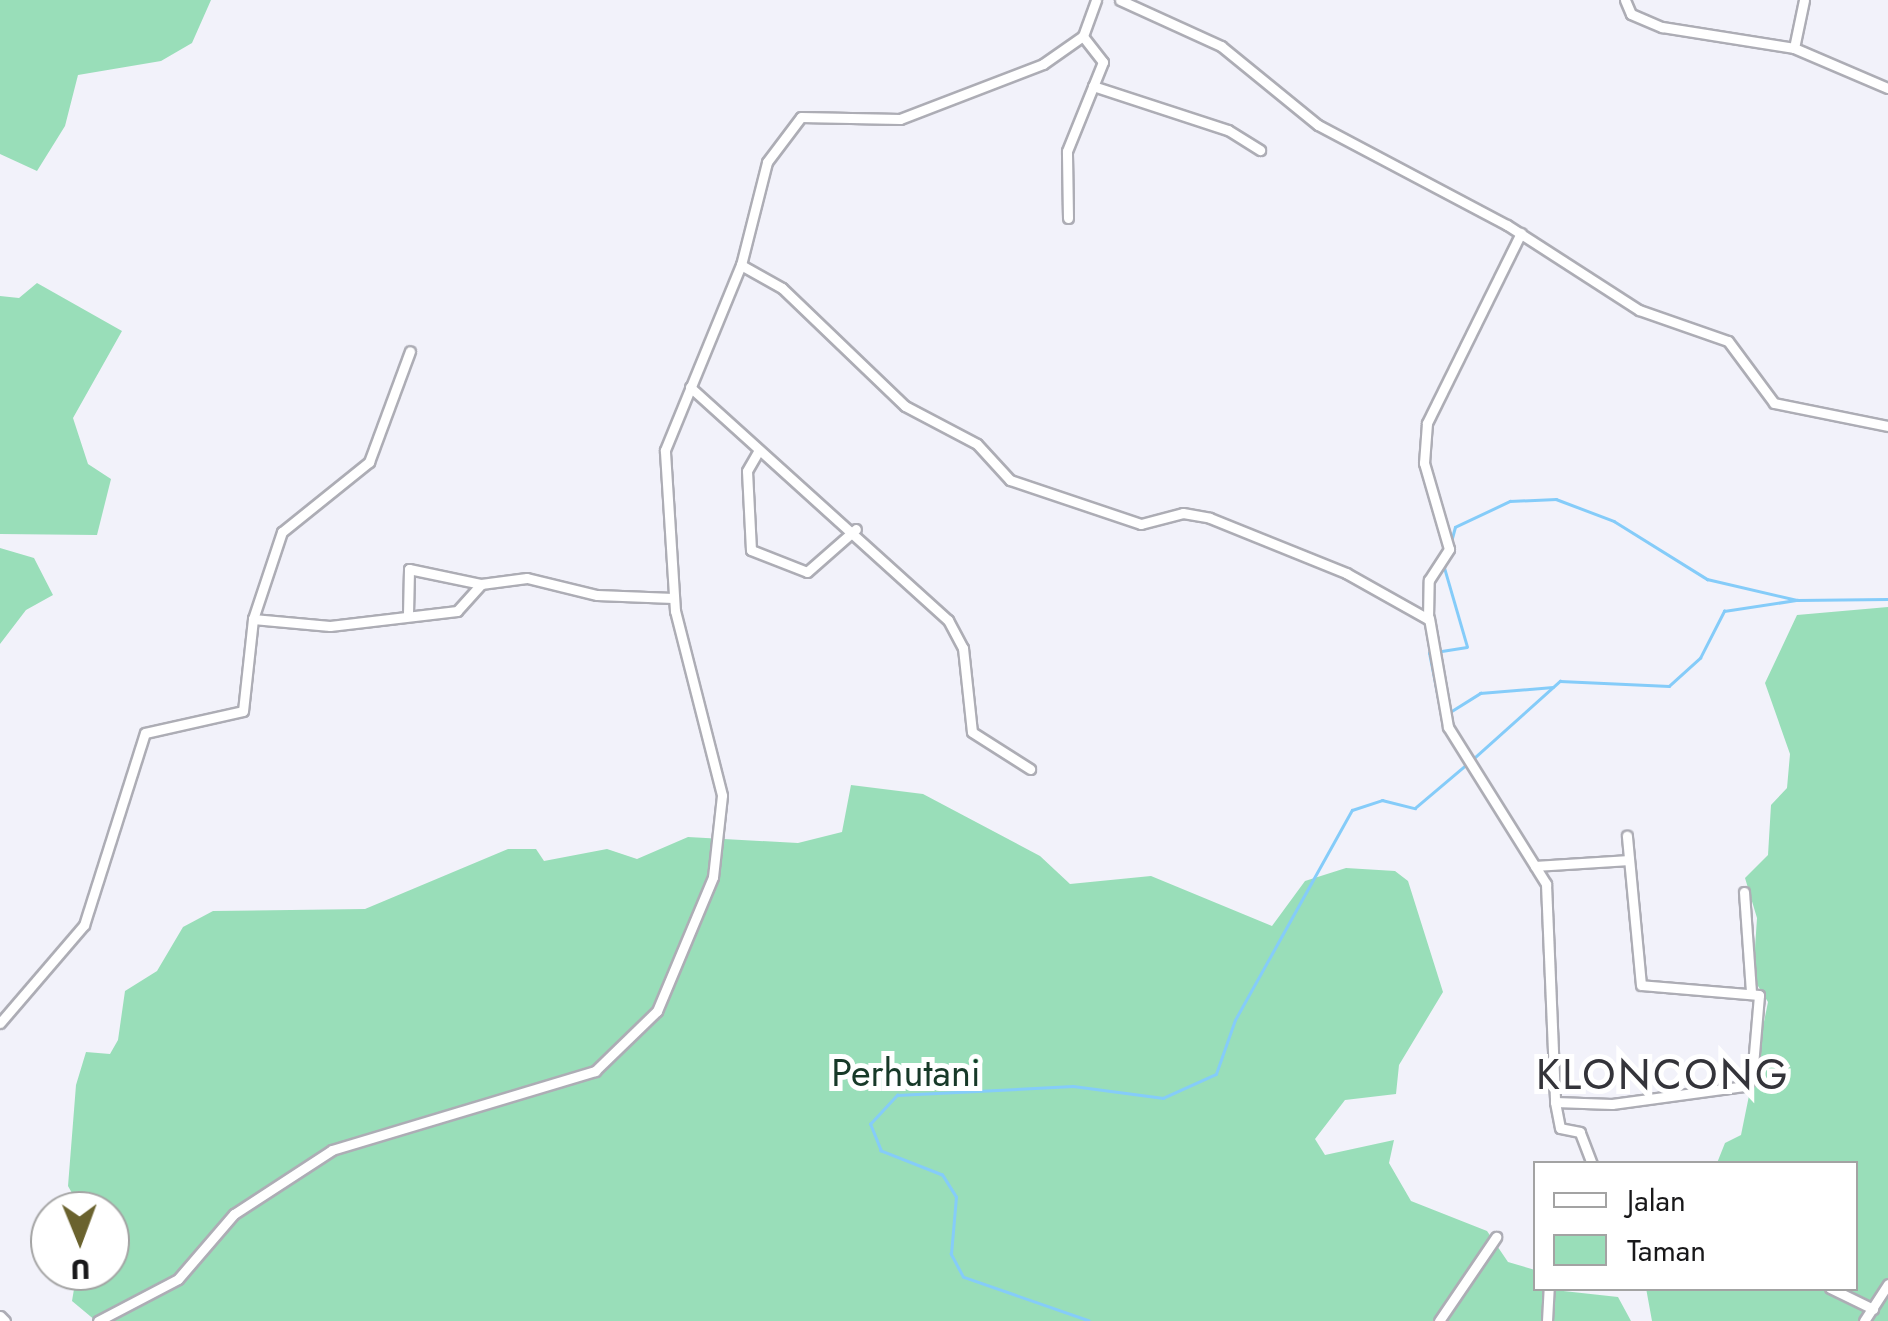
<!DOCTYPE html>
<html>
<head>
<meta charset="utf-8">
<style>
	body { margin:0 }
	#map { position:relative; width:1888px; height:1321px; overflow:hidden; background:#f2f2fa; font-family:Jost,sans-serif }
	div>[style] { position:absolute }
	.green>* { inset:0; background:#99deb9 }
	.stream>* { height:2.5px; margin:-1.25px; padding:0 1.25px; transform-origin:1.25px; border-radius:1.25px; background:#85ccf9 }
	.roads { filter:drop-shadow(2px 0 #adadb5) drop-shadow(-2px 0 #adadb5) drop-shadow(0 2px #adadb5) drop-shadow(0 -2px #adadb5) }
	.minor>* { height:9px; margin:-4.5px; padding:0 4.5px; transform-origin:4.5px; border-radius:4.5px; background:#fff }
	span { translate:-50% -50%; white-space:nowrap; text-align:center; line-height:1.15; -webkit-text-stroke:10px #fff; paint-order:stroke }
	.park-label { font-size:38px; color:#173928 }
	.quarter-label { font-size:42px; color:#34343a; letter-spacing:2.5px }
	.legend { position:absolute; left:1533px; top:1161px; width:325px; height:130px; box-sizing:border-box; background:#fff; border:2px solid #a3a3a3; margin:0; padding:12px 18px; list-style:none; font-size:30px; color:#18181a }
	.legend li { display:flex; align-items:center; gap:20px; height:50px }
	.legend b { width:50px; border:2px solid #a3a3a3 }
	.north { position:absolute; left:30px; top:1191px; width:100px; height:100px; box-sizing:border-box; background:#fff; border:2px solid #a3a3a3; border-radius:50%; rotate:179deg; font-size:28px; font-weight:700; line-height:40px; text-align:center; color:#18181a }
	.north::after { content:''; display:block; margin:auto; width:35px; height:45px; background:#6a622e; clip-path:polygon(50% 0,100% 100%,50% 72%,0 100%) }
</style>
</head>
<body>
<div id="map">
	<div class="green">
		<i style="clip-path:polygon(0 0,211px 0,192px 43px,161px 61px,78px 75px,65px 126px,37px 171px,0 154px)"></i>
		<i style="clip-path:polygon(37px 283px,122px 331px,73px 418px,88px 464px,111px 479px,97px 535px,0 534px,0 296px,19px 298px)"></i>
		<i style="clip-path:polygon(0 548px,34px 558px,53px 595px,26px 610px,0 644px)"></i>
		<i style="clip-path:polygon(1888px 607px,1888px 1321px,1652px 1321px,1646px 1288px,1856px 1288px,1856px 1164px,1717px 1163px,1725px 1143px,1741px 1135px,1768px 1002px,1753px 978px,1757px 918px,1745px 878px,1768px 855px,1771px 805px,1787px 788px,1790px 754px,1765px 683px,1797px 615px)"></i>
		<i style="clip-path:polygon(851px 785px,923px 794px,1040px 856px,1070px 884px,1151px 876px,1272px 926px,1305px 881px,1346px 868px,1395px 871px,1408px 881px,1443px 992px,1399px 1065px,1396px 1094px,1345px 1100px,1315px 1139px,1325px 1155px,1394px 1140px,1389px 1163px,1411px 1201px,1487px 1231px,1508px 1262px,1535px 1270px,1536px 1288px,1618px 1297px,1631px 1321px,96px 1321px,72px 1301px,77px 1271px,110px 1271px,110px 1211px,82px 1211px,68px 1186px,76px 1085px,86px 1052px,110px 1054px,118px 1040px,125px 991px,157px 971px,183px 927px,213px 911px,365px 909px,508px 849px,536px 849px,544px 861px,607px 849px,637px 859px,688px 837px,798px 843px,842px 832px)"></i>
	</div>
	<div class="stream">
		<i style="left:1440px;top:708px;width:56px;rotate:-101.3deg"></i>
		<i style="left:1429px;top:653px;width:38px;rotate:-9deg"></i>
		<i style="left:1467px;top:647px;width:82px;rotate:-106.2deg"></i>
		<i style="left:1444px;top:568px;width:42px;rotate:-75deg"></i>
		<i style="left:1455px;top:527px;width:61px;rotate:-25.3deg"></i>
		<i style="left:1510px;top:501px;width:46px;rotate:-2.5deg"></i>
		<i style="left:1556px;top:499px;width:62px;rotate:20.8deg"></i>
		<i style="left:1614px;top:521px;width:110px;rotate:31.9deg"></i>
		<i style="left:1707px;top:579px;width:92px;rotate:13.1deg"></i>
		<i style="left:1797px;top:600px;width:91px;rotate:-0.6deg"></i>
		<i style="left:1450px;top:712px;width:36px;rotate:-32deg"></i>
		<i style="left:1480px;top:693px;width:73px;rotate:-4.7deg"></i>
		<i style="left:1473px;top:759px;width:117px;rotate:-41.9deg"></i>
		<i style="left:1560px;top:681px;width:109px;rotate:2.6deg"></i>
		<i style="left:1669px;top:686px;width:42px;rotate:-42.1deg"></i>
		<i style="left:1700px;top:658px;width:53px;rotate:-62.9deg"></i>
		<i style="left:1724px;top:611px;width:74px;rotate:-8.6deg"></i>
		<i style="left:1089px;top:1321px;width:133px;rotate:-160.8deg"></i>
		<i style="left:963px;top:1277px;width:26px;rotate:-118deg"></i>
		<i style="left:951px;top:1254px;width:57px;rotate:-85deg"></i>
		<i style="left:956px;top:1197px;width:26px;rotate:-122deg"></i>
		<i style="left:942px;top:1175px;width:66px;rotate:-158.5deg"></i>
		<i style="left:881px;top:1151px;width:29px;rotate:-112deg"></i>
		<i style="left:870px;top:1124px;width:40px;rotate:-47deg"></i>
		<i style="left:897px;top:1095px;width:176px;rotate:-2.9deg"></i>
		<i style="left:1073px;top:1086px;width:91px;rotate:7.6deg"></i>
		<i style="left:1163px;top:1098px;width:58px;rotate:-24.4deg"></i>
		<i style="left:1216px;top:1074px;width:57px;rotate:-70.6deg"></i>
		<i style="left:1235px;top:1020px;width:240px;rotate:-60.9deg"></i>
		<i style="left:1352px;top:810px;width:32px;rotate:-18deg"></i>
		<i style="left:1382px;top:800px;width:34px;rotate:14deg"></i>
		<i style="left:1415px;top:808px;width:68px;rotate:-40.2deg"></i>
	</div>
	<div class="roads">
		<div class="minor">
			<i style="left:1120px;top:0;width:111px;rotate:24.5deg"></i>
			<i style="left:1221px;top:46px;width:125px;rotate:39.2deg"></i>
			<i style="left:1318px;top:125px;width:214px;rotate:27.9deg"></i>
			<i style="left:1507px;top:225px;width:157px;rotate:32.8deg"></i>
			<i style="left:1639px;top:310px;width:94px;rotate:19.2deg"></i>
			<i style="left:1728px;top:341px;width:77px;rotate:53.4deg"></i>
			<i style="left:1774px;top:403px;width:116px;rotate:11.4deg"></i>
			<i style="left:1625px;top:0;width:15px;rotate:67deg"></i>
			<i style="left:1631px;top:14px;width:34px;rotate:23deg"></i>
			<i style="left:1662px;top:27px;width:134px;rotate:9deg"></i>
			<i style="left:1794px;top:48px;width:102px;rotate:23.1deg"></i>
			<i style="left:1794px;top:48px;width:49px;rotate:-78.2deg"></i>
			<i style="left:1093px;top:86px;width:142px;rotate:18.1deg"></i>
			<i style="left:1228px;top:130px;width:38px;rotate:32deg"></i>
			<i style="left:1068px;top:218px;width:67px;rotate:-90.9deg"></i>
			<i style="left:1067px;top:151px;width:96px;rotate:-68deg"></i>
			<i style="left:1103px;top:62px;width:33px;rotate:-128deg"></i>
			<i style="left:741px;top:265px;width:47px;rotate:29.3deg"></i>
			<i style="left:782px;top:288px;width:170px;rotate:43.8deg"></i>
			<i style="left:905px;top:406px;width:81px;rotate:27.8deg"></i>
			<i style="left:977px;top:444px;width:49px;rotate:47.5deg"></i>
			<i style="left:1010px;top:480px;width:138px;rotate:18.6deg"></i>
			<i style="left:1141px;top:524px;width:43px;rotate:-14.7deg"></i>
			<i style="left:1183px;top:513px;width:27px;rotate:10deg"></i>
			<i style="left:1210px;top:518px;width:147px;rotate:22deg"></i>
			<i style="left:1346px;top:573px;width:94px;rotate:29.3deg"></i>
			<i style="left:1428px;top:619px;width:39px;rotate:-89deg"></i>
			<i style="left:1429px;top:580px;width:37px;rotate:-57deg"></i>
			<i style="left:1449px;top:549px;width:90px;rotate:-106.2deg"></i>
			<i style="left:1424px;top:463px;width:40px;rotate:-85.7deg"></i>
			<i style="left:1427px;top:423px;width:212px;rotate:-63.7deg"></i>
			<i style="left:690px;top:387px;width:348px;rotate:42.1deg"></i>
			<i style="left:948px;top:620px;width:32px;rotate:62deg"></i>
			<i style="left:963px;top:648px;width:84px;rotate:83.9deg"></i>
			<i style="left:972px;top:732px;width:69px;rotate:32.5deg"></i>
			<i style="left:759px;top:450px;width:24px;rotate:120deg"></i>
			<i style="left:747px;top:471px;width:79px;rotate:87.1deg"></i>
			<i style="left:751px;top:550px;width:60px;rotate:21.4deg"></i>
			<i style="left:807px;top:572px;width:65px;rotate:-41.3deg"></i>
			<i style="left:408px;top:614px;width:45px;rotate:-88.7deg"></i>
			<i style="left:409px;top:569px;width:74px;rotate:11.8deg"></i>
			<i style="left:1429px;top:618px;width:111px;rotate:80.1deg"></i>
			<i style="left:1448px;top:727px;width:185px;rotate:58deg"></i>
			<i style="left:1546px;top:884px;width:218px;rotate:87.6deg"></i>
			<i style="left:253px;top:619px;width:92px;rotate:-71.6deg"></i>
			<i style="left:282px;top:532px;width:112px;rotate:-38.8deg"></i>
			<i style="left:369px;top:462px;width:118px;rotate:-69.7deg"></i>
			<i style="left:1535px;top:866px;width:94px;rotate:-3.7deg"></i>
			<i style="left:1744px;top:892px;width:99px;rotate:86deg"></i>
			<i style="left:0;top:1023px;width:129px;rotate:-49.4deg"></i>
			<i style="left:84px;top:925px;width:201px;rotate:-72.4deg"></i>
			<i style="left:145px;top:733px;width:100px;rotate:-12.7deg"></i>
			<i style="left:243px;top:711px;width:93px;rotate:-83.8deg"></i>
			<i style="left:253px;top:619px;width:77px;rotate:5.2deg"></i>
			<i style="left:330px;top:626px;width:128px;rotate:-6.7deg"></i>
			<i style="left:457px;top:611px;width:36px;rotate:-48deg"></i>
			<i style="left:481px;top:584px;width:46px;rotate:-7.4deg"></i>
			<i style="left:527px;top:578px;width:72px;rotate:13.7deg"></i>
			<i style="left:597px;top:595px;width:76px;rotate:2.3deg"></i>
			<i style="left:1592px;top:1164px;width:34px;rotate:-111deg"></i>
			<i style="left:1580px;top:1132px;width:20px;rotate:-169deg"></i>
			<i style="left:1560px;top:1128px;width:26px;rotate:-101deg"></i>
			<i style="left:1555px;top:1102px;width:57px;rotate:2deg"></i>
			<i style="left:1612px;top:1104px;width:135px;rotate:-7.7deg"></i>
			<i style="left:1746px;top:1086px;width:11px;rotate:-56deg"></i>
			<i style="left:1752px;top:1077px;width:82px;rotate:-85.1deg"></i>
			<i style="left:1759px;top:995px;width:118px;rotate:-175.2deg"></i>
			<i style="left:1641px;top:985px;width:150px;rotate:-95.4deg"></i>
			<i style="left:1830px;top:1288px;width:48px;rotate:26deg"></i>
			<i style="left:0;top:1316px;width:7px;rotate:45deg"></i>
			<i style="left:98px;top:1321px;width:90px;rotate:-27.7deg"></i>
			<i style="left:178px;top:1279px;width:86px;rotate:-49.3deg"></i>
			<i style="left:234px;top:1214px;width:117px;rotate:-33.1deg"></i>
			<i style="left:332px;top:1150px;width:275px;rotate:-16.7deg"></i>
			<i style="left:595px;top:1071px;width:86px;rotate:-44.1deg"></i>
			<i style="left:657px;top:1011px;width:145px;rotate:-67.3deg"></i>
			<i style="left:713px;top:877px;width:82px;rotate:-83.7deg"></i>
			<i style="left:722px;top:795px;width:190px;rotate:-104.3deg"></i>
			<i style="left:675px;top:611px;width:161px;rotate:-93.6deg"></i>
			<i style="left:665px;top:450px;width:200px;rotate:-67.7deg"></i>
			<i style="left:741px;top:265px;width:106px;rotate:-75.8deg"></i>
			<i style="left:767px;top:162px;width:56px;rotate:-52.9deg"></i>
			<i style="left:801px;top:117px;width:99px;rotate:1.2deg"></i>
			<i style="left:900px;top:119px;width:153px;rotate:-21deg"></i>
			<i style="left:1043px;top:64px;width:49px;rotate:-35deg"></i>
			<i style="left:1083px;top:36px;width:38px;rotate:-70deg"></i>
			<i style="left:1439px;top:1321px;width:102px;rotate:-55.8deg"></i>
			<i style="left:1547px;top:1321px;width:33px;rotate:-87deg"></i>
			<i style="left:1864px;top:1321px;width:44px;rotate:-57deg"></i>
		</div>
	</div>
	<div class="park-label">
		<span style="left:906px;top:1073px">Perhutani</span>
	</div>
	<div class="quarter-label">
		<span style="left:1663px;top:1075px">KLONCONG</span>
	</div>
	<ul class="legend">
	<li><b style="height:12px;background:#fff"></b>Jalan</li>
	<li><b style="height:28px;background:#99deb9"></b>Taman</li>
	</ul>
	<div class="north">U</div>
</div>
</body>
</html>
